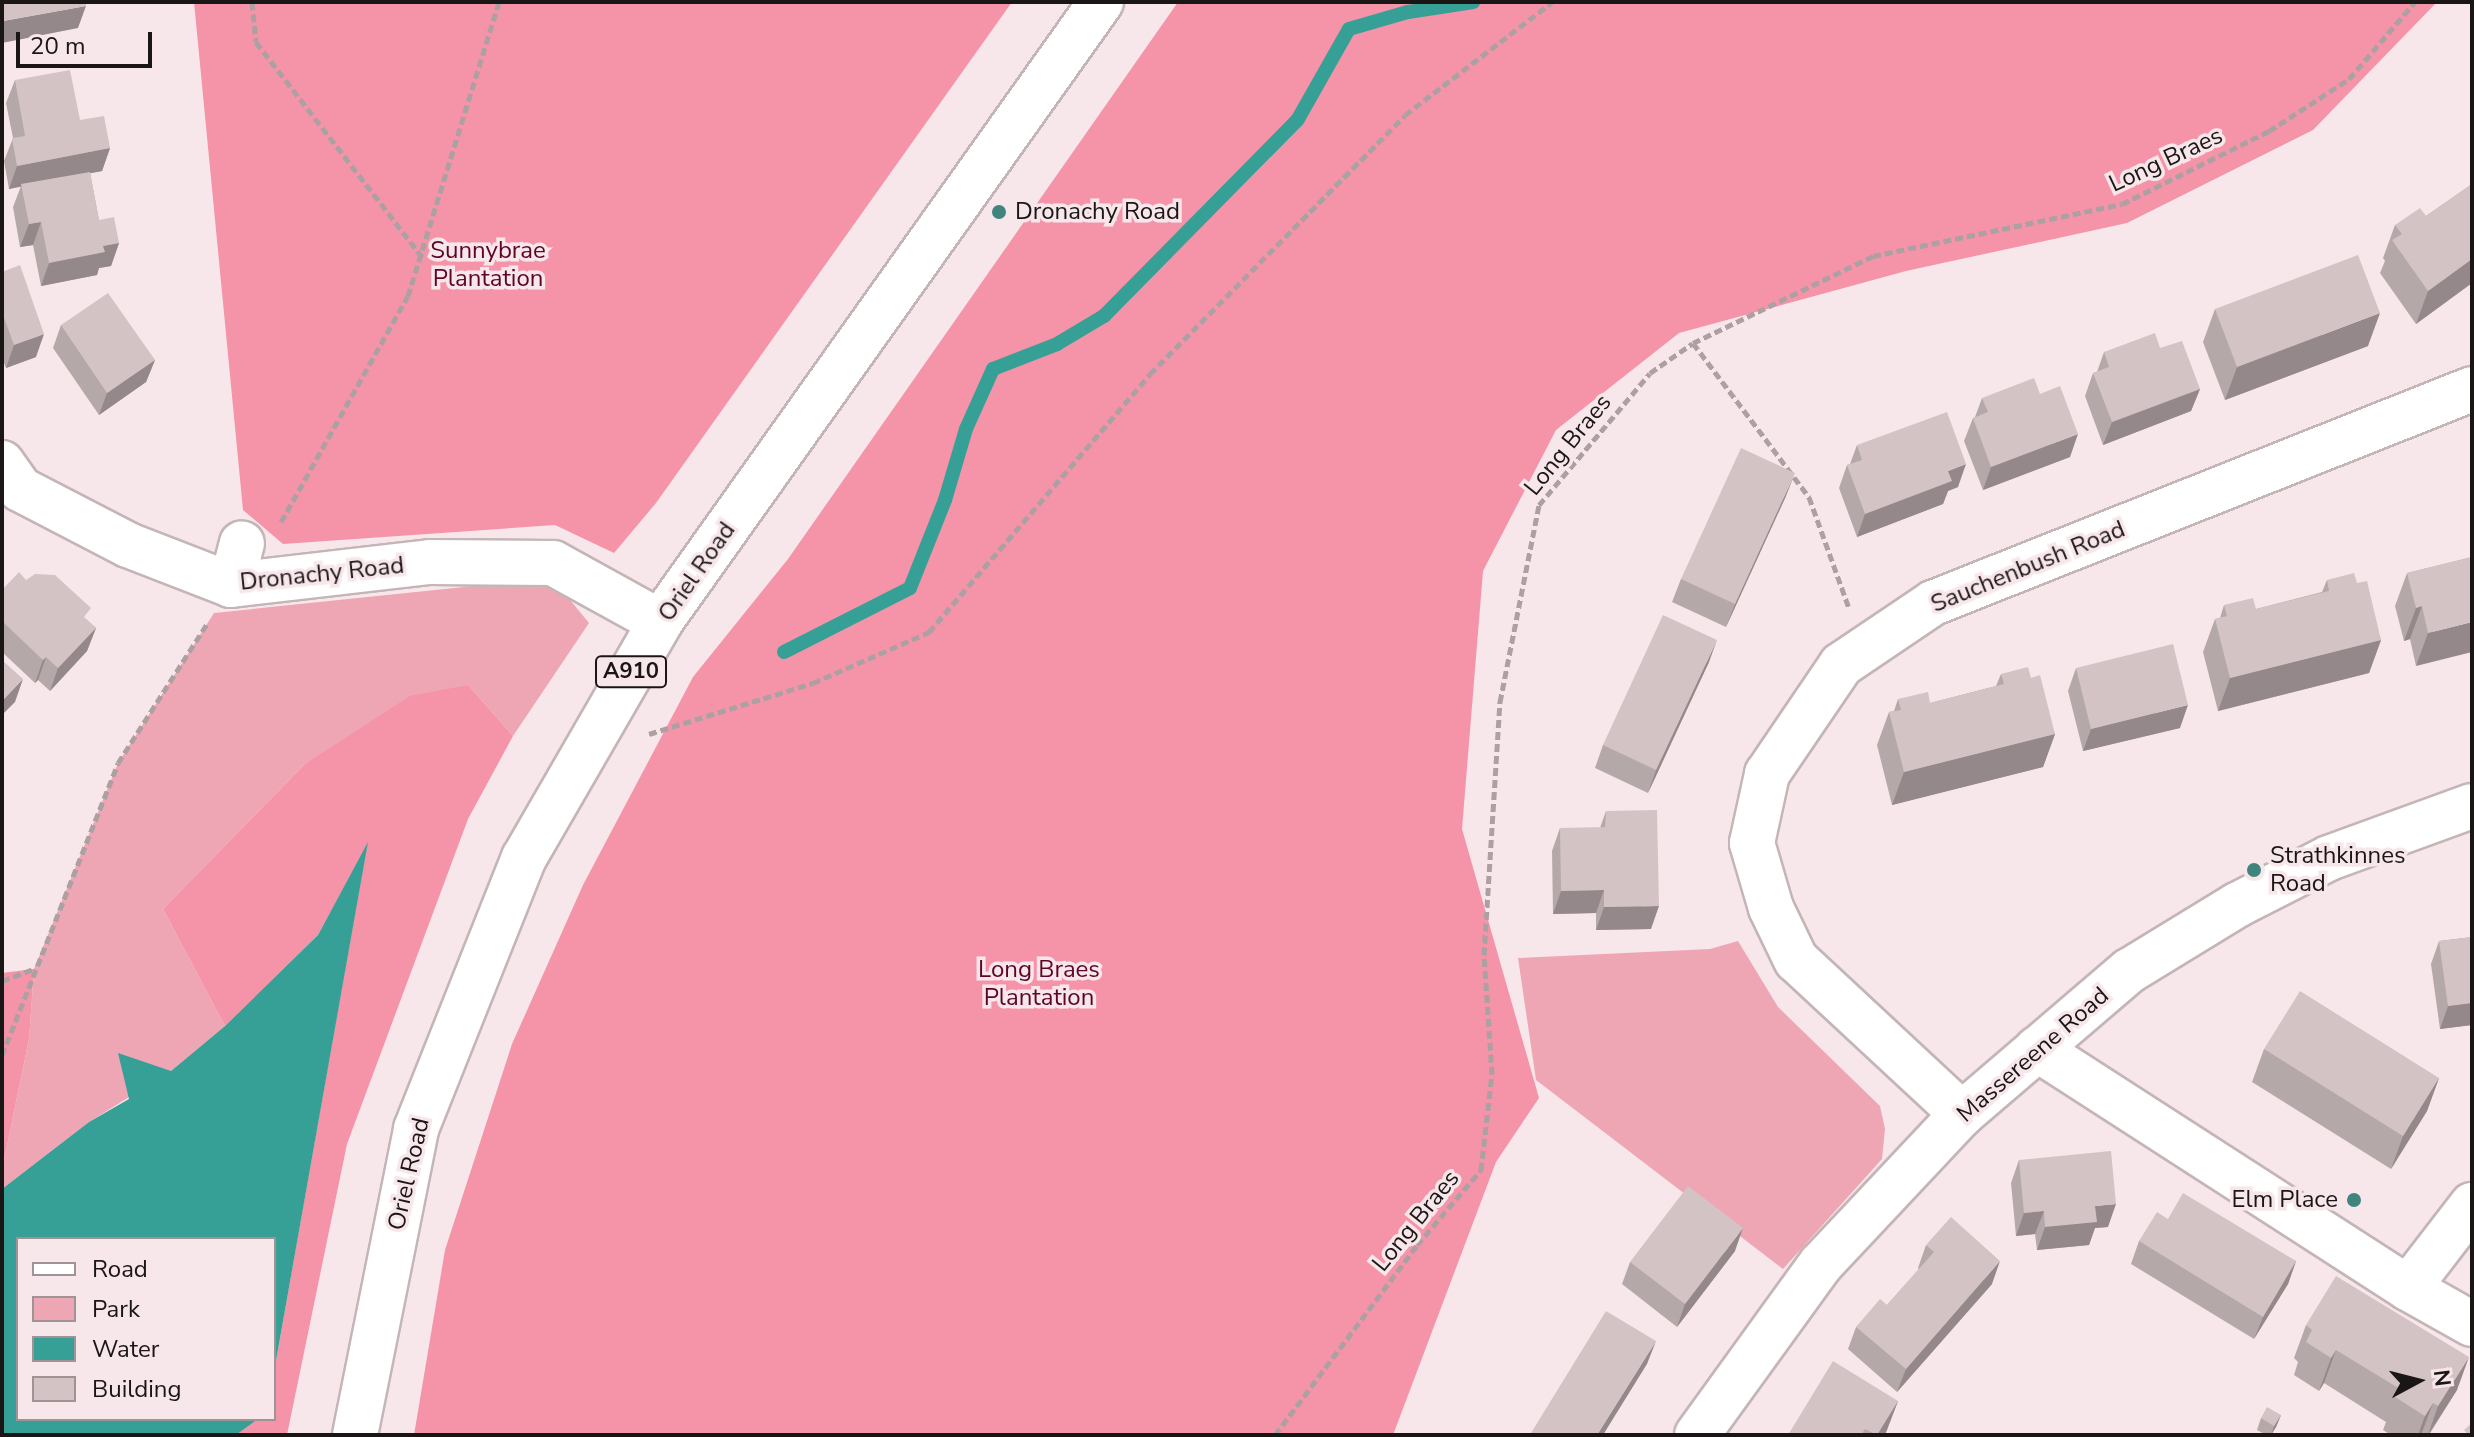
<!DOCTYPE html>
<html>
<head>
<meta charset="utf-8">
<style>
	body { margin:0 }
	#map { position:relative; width:2474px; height:1437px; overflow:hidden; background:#f8e7ea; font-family:"Nunito Sans",sans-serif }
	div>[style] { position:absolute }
	.green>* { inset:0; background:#efa6b4 }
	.forest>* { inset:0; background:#f593a8 }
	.water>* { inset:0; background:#37a096 }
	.stream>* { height:14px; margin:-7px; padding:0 7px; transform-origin:7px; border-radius:7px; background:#37a096 }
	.path>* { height:5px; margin-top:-2.5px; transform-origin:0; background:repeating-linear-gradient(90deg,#ada0a2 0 8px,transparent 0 12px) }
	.roads { filter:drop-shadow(2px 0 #c4b5b7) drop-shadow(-2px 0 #c4b5b7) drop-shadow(0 2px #c4b5b7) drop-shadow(0 -2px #c4b5b7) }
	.street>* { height:44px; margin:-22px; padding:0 22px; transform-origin:22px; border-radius:22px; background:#fff }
	.primary>* { height:44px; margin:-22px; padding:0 22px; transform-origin:22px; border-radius:22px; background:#fff }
	.wall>* { inset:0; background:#b5a8a9 }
	.shaded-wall>* { inset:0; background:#94888a }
	.building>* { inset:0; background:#d3c3c5 }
	.dots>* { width:22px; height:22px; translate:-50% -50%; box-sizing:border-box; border:4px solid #f8e7ea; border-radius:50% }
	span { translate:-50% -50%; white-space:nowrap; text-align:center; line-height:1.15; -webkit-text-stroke:7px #f8e7ea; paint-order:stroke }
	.shield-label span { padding:2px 6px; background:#f8e7ea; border:2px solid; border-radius:6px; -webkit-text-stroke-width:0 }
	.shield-label { font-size:22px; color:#1b1616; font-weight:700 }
	.street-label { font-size:24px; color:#1b1616 }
	.poi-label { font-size:24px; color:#1b1616 }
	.left { translate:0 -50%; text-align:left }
	.right { translate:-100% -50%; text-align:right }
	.park-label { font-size:24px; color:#5e0527 }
	.frame { position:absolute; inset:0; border:4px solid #1b1616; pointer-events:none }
	.legend { position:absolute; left:16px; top:1237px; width:260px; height:184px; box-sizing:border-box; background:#f8e7ea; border:2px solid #a09395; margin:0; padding:10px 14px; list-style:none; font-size:24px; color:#1b1616 }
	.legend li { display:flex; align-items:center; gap:16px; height:40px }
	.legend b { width:40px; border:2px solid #a09395 }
	.north { position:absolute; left:2378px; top:1341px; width:80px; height:80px; -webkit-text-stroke:6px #f8e7ea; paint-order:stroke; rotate:83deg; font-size:22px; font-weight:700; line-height:32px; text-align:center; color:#1b1616 }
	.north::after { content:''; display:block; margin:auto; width:28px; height:36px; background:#1b1616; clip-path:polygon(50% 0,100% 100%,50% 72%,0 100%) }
	.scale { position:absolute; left:16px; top:32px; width:136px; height:36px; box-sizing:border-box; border:4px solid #1b1616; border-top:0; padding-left:10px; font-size:24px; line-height:28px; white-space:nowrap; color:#1b1616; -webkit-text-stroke:6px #f8e7ea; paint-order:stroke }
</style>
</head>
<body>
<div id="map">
	<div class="green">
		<i style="clip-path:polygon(552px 578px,589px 623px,513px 736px,468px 685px,305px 764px,163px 909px,225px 1026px,171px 1071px,89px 1122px,2px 1189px,2px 1170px,29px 1039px,34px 969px,118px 763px,214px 613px)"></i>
		<i style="clip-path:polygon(1738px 941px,1778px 1007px,1880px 1106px,1885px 1129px,1882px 1159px,1783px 1269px,1536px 1080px,1518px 958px,1710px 949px)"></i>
	</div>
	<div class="forest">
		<i style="clip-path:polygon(194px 2px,1012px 2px,656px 503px,614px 553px,555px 525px,283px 544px,243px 510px)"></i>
		<i style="clip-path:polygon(1178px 2px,2437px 2px,2313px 130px,2127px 223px,1906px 271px,1679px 333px,1556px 430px,1483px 571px,1462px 829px,1539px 1098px,1496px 1162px,1393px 1435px,414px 1435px,445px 1250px,512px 1044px,583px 885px,693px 677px,788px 559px)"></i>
		<i style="clip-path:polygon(468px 685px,513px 736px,468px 819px,347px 1144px,287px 1435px,236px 1435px,258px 1419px,274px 1419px,274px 1372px,367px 845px,318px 935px,225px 1026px,163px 909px,305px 764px,410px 696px)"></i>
		<i style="clip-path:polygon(34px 969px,29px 1039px,2px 1170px,2px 973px)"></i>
	</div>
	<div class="water">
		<i style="clip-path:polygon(368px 842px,274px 1372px,274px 1239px,18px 1239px,18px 1419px,258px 1419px,236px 1435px,2px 1435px,2px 1189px,89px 1122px,129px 1099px,118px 1053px,171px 1071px,225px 1026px,318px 935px)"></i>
	</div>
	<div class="stream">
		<i style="left:784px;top:652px;width:141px;rotate:-26.9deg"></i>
		<i style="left:910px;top:588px;width:95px;rotate:-68.3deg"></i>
		<i style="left:945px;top:500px;width:74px;rotate:-73.5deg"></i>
		<i style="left:966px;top:429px;width:66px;rotate:-65.8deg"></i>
		<i style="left:993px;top:369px;width:69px;rotate:-21.3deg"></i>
		<i style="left:1057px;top:344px;width:55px;rotate:-30.8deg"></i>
		<i style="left:1104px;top:316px;width:276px;rotate:-45.4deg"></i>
		<i style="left:1298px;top:119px;width:103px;rotate:-60.5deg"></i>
		<i style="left:1349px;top:29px;width:61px;rotate:-16.1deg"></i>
		<i style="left:1408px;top:12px;width:66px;rotate:-8.7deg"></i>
	</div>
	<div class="path">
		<i style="left:252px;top:2px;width:40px;rotate:84.3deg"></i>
		<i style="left:256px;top:42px;width:272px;rotate:52.3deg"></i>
		<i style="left:1693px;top:343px;width:193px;rotate:53deg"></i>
		<i style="left:1809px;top:497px;width:118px;rotate:70.2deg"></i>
		<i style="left:281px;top:522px;width:259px;rotate:-60.7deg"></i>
		<i style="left:408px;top:296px;width:308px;rotate:-72.8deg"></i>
		<i style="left:649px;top:734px;width:172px;rotate:-17.3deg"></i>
		<i style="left:813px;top:683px;width:127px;rotate:-23.7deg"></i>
		<i style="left:929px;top:632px;width:340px;rotate:-49.4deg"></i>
		<i style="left:1150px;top:374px;width:363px;rotate:-45.4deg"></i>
		<i style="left:1405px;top:115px;width:185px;rotate:-37.5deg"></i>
		<i style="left:2px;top:981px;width:34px;rotate:-21deg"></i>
		<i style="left:2px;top:1055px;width:314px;rotate:-68.3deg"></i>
		<i style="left:118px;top:763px;width:165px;rotate:-57.4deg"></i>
		<i style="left:1275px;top:1435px;width:237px;rotate:-53.2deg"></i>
		<i style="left:1417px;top:1245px;width:99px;rotate:-49.5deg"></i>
		<i style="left:1481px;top:1170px;width:97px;rotate:-83.5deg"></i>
		<i style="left:1492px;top:1074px;width:119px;rotate:-93.8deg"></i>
		<i style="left:1484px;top:955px;width:254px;rotate:-86.4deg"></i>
		<i style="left:1500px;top:702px;width:201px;rotate:-78.8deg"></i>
		<i style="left:1539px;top:505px;width:172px;rotate:-49.9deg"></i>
		<i style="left:1650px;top:373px;width:52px;rotate:-34.9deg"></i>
		<i style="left:1693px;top:343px;width:200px;rotate:-25.8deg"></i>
		<i style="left:1873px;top:256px;width:254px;rotate:-11.8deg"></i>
		<i style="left:2122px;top:204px;width:164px;rotate:-26.4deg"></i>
		<i style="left:2269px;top:131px;width:95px;rotate:-33deg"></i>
		<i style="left:2349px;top:79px;width:101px;rotate:-49.4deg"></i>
	</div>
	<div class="roads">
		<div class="street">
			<i style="left:2px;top:463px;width:32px;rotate:55deg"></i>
			<i style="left:20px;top:489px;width:122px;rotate:27.4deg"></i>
			<i style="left:128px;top:545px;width:110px;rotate:21.2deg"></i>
			<i style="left:231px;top:585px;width:200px;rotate:-6.6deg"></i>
			<i style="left:430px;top:562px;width:123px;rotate:0.5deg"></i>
			<i style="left:553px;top:563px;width:122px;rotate:28.9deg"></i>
			<i style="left:231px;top:585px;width:43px;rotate:-75.3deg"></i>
			<i style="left:2037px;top:1049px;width:441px;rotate:32.8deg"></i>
			<i style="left:2408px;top:1288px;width:73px;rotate:29.4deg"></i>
			<i style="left:1962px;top:1114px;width:226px;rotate:-137.1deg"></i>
			<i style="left:1796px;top:960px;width:58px;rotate:-115.7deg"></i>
			<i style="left:1771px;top:908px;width:68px;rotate:-106.3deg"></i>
			<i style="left:1752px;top:843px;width:71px;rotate:-77.7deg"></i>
			<i style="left:1767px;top:774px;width:132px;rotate:-55.8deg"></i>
			<i style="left:1841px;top:665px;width:111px;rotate:-34deg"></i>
			<i style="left:1933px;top:603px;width:580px;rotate:-21.65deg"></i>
			<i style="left:2408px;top:1288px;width:105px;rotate:-52.4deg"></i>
			<i style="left:1697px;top:1435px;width:211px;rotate:-54.1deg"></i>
			<i style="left:1821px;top:1264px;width:206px;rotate:-46.8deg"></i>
			<i style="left:1962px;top:1114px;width:220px;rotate:-40.6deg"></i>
			<i style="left:2129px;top:971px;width:127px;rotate:-31.4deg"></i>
			<i style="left:2237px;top:905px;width:103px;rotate:-27.1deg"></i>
			<i style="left:2329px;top:858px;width:152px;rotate:-20deg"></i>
		</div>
		<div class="primary">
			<i style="left:355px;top:1435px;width:312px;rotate:-78.7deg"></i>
			<i style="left:416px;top:1129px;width:292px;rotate:-68.3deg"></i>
			<i style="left:524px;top:858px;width:272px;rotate:-60deg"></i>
			<i style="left:660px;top:622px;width:761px;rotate:-54.58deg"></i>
		</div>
	</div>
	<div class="wall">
		<i style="clip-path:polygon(15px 80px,80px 120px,110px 148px,102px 171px,90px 173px,99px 220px,119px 243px,111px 266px,99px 268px,97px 275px,41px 286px,33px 245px,20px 247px,13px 207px,21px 186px,9px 189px,4px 161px,13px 138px,6px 103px)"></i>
		<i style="clip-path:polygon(2472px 184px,2472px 283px,2416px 324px,2380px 273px,2385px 261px,2383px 258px,2395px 225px,2426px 216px)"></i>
		<i style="clip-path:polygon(2px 272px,36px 357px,6px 368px,2px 358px)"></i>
		<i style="clip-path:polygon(2215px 309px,2368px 346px,2225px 400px,2203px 342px)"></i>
		<i style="clip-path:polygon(61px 325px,155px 360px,146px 382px,99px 415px,53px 348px)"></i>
		<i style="clip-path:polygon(2160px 348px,2200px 389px,2191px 411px,2103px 445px,2085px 396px,2093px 373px,2097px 372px,2104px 352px)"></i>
		<i style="clip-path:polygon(1982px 398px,2070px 457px,1983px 490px,1964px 441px,1973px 418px,1975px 417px)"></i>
		<i style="clip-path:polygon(1857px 445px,1958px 487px,1948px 491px,1943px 504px,1857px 537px,1839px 488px,1847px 465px,1850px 464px)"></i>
		<i style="clip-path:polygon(1786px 496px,1726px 627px,1672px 602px,1681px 579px)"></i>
		<i style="clip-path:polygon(2472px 557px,2416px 666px,2410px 639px,2404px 641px,2395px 606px,2407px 573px)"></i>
		<i style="clip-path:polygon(26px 580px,87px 620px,96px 628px,87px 651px,50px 691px,38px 680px,35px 683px,2px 652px,2px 590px)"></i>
		<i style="clip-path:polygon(2327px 580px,2357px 583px,2381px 640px,2369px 673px,2218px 711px,2203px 652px,2215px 619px,2220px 618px,2224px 605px,2256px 609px,2322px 592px)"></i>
		<i style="clip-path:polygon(1709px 662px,1648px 793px,1595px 768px,1603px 745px)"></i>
		<i style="clip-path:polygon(2076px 668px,2180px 728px,2083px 751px,2068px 691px)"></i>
		<i style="clip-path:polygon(2001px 674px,2031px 678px,2055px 734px,2043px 767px,1892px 805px,1877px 745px,1889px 712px,1894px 711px,1898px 699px,1930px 703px,1996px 686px)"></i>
		<i style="clip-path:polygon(1606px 811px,1651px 929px,1596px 930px,1596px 913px,1553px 914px,1552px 851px,1560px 828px,1600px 828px)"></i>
		<i style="clip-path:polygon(2472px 937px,2472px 1025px,2440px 1029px,2431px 964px,2439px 941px)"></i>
		<i style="clip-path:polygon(2264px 1049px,2439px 1078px,2427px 1111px,2391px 1169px,2252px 1082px)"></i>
		<i style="clip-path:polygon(2019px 1160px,2108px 1227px,2095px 1228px,2089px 1245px,2037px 1250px,2035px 1234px,2016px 1236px,2011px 1183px)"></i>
		<i style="clip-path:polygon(2168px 1219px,2296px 1261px,2288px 1284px,2254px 1339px,2131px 1264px,2139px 1241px)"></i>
		<i style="clip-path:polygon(1926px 1245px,1992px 1284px,1897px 1392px,1848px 1349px,1856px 1327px,1887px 1305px,1919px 1269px,1918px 1268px)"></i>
		<i style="clip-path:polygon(1735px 1251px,1677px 1327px,1622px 1284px,1630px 1262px)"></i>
		<i style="clip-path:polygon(2306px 1325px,2457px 1390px,2429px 1435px,2391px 1435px,2383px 1430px,2386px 1422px,2324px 1383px,2319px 1391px,2294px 1375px,2298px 1362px,2294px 1358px)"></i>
		<i style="clip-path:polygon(1898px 1401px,1885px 1435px,1788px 1435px)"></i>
		<i style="clip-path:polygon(2281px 1415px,2276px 1427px,2271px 1435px,2266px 1435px,2257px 1430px,2261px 1418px)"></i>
	</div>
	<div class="shaded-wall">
		<i style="clip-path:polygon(86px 6px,78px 28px,2px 43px,3px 21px)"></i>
		<i style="clip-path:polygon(110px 148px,102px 171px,9px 189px,17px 166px)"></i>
		<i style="clip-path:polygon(41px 222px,33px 245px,20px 247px,29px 224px)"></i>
		<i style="clip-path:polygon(119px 243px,111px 266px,99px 268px,97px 275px,41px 286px,49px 263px,103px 246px)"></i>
		<i style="clip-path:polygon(2472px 259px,2472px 283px,2416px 324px,2428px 291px)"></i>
		<i style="clip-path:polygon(2380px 313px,2368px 346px,2225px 400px,2237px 367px)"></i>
		<i style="clip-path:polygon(44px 334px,36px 357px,6px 368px,14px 345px)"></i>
		<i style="clip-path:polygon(155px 360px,146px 382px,99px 415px,107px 393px)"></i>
		<i style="clip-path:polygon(2200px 389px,2191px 411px,2103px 445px,2112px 422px)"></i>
		<i style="clip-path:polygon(2078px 434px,2070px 457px,1983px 490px,1991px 467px)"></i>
		<i style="clip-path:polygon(1966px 464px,1958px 487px,1948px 491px,1943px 504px,1857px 537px,1865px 514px,1948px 471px)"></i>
		<i style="clip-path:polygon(1795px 473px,1786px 496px,1726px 627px,1735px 604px)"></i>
		<i style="clip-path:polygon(2422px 606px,2410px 639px,2404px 641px,2416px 608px)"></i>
		<i style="clip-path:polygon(2472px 622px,2472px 652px,2416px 666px,2428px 633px)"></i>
		<i style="clip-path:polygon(96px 628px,87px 651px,50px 691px,58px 668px)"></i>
		<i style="clip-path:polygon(1717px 640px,1709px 662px,1648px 793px,1656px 770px)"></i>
		<i style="clip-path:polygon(2381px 640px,2369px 673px,2218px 711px,2230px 678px)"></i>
		<i style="clip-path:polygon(46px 657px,38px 680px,35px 683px,43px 660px)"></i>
		<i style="clip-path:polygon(23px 679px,15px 702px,2px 715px,2px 701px)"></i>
		<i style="clip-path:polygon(2188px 705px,2180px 728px,2083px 751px,2091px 729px)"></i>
		<i style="clip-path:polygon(2055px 734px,2043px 767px,1892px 805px,1904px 772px)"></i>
		<i style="clip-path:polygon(1604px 890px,1596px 913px,1553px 914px,1561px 891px)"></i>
		<i style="clip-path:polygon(1659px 906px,1651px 929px,1596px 930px,1604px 907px)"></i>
		<i style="clip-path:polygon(2472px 1003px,2472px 1025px,2440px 1029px,2448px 1006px)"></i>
		<i style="clip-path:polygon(2439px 1078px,2427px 1111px,2391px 1169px,2403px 1136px)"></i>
		<i style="clip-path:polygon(2116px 1204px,2108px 1227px,2095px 1228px,2089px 1245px,2037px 1250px,2045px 1227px,2095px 1206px)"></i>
		<i style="clip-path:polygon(2044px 1211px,2035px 1234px,2016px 1236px,2024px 1213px)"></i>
		<i style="clip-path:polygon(1743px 1228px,1735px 1251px,1677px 1327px,1685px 1304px)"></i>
		<i style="clip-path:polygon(2000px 1261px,1992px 1284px,1897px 1392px,1906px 1369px)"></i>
		<i style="clip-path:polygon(2296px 1261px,2288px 1284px,2254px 1339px,2263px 1317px)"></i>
		<i style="clip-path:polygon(1656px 1341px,1647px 1364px,1603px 1435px,1597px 1435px)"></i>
		<i style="clip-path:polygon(2336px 1350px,2324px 1383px,2319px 1391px,2331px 1358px)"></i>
		<i style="clip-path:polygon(2469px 1357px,2457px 1390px,2428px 1435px,2438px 1406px)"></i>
		<i style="clip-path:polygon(1898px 1401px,1885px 1435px,1877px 1435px)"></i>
		<i style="clip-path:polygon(2433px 1403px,2421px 1435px,2418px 1435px,2425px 1416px)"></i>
		<i style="clip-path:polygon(2281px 1415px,2276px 1427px,2271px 1435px,2274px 1426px)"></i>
	</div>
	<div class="building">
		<i style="clip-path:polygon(2px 2px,86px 2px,86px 6px,3px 21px)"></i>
		<i style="clip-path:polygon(70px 70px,80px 120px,104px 116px,110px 148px,17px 166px,12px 138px,25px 136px,15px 80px)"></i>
		<i style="clip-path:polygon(90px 172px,99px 220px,114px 217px,119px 243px,103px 246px,105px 252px,49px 263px,41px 222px,29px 224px,21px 184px)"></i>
		<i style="clip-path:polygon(2472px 184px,2472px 259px,2428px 291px,2392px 240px,2402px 234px,2395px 225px,2420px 208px,2426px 216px)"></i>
		<i style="clip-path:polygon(2358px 255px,2380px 313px,2237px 367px,2215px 309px)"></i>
		<i style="clip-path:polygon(20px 265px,44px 334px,14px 345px,2px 312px,2px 272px)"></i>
		<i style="clip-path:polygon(108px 293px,155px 360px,107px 393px,61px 325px)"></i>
		<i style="clip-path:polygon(2155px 333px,2160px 348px,2182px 341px,2200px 389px,2112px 422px,2093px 373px,2109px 367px,2104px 352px)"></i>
		<i style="clip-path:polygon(2034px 378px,2040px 394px,2060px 386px,2078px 434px,1991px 467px,1973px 418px,1988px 412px,1982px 398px)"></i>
		<i style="clip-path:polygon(1947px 412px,1966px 464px,1948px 471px,1952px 481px,1865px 514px,1847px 465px,1862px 460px,1857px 445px)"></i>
		<i style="clip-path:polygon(1741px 448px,1795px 473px,1735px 604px,1681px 579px)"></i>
		<i style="clip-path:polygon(2472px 557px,2472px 622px,2428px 633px,2422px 606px,2416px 608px,2407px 573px)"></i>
		<i style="clip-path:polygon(19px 572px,26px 580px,35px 574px,55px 575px,91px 608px,84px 617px,96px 628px,58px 668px,46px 657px,43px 660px,2px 621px,2px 590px)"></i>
		<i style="clip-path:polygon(2354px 573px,2357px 583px,2367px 581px,2381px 640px,2230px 678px,2215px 619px,2227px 616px,2224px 605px,2253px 598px,2256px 609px,2329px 591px,2327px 580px)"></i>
		<i style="clip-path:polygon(1663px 615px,1717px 640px,1656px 770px,1603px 745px)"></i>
		<i style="clip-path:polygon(2173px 644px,2188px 705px,2091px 729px,2076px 668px)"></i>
		<i style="clip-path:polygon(2px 660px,23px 679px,2px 701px)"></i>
		<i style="clip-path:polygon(2028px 667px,2031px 678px,2040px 675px,2055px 734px,1904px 772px,1889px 712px,1901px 710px,1898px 699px,1928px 692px,1930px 703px,2004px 684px,2001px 674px)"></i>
		<i style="clip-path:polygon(1657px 810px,1659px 906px,1604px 907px,1604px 890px,1561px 891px,1560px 828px,1605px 827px,1606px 811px)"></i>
		<i style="clip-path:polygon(2472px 937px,2472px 1003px,2448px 1006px,2439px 941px)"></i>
		<i style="clip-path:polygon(2300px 991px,2439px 1078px,2403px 1136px,2264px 1049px)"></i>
		<i style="clip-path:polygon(2111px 1151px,2116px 1204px,2095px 1206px,2097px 1222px,2045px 1227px,2044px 1211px,2024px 1213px,2019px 1160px)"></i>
		<i style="clip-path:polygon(1688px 1186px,1743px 1228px,1685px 1304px,1630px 1262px)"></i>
		<i style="clip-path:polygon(2183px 1193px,2296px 1261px,2263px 1317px,2139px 1241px,2157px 1212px,2168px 1219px)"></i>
		<i style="clip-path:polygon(1951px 1217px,2000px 1261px,1906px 1369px,1856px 1327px,1880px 1299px,1887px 1305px,1934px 1252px,1926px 1245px)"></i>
		<i style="clip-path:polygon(2336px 1276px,2469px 1357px,2438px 1406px,2433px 1403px,2425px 1416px,2395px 1397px,2400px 1389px,2336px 1350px,2331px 1358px,2306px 1342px,2312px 1330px,2306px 1325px)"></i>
		<i style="clip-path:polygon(1606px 1311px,1656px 1341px,1597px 1435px,1534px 1435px,1531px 1433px)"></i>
		<i style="clip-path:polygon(1833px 1361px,1898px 1401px,1877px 1435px,1865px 1429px,1861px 1435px,1788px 1435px)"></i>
		<i style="clip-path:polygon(2267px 1407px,2281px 1415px,2274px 1426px,2261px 1418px)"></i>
		<i style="clip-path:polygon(2472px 1423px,2472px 1435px,2468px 1435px,2464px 1430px)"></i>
	</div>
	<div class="dots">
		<i style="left:999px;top:212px;background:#3f857e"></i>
		<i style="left:2254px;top:870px;background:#3f857e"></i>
		<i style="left:2354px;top:1200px;background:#3f857e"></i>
	</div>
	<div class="shield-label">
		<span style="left:631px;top:672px">A910</span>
	</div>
	<div class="street-label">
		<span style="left:2166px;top:160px;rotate:-25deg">Long Braes</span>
		<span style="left:1568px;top:445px;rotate:-51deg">Long Braes</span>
		<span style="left:2028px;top:567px;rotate:-22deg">Sauchenbush Road</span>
		<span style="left:697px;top:572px;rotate:-55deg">Oriel Road</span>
		<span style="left:322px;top:574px;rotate:-6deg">Dronachy Road</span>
		<span style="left:2033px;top:1055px;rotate:-41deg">Massereene Road</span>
		<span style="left:409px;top:1174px;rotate:-77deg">Oriel Road</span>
		<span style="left:1416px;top:1221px;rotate:-51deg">Long Braes</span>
	</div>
	<div class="poi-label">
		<span class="left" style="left:1015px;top:212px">Dronachy Road</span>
		<span class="left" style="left:2270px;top:870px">Strathkinnes<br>Road</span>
		<span class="right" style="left:2338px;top:1200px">Elm Place</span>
	</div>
	<div class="park-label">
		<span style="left:488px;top:265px">Sunnybrae<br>Plantation</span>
		<span style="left:1039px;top:984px">Long Braes<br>Plantation</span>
	</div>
	<div class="frame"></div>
	<ul class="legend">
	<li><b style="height:10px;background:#fff"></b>Road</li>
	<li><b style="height:22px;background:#efa6b4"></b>Park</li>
	<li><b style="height:22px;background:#37a096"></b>Water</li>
	<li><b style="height:22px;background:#d3c3c5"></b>Building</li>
	</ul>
	<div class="north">N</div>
	<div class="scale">20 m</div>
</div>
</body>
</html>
